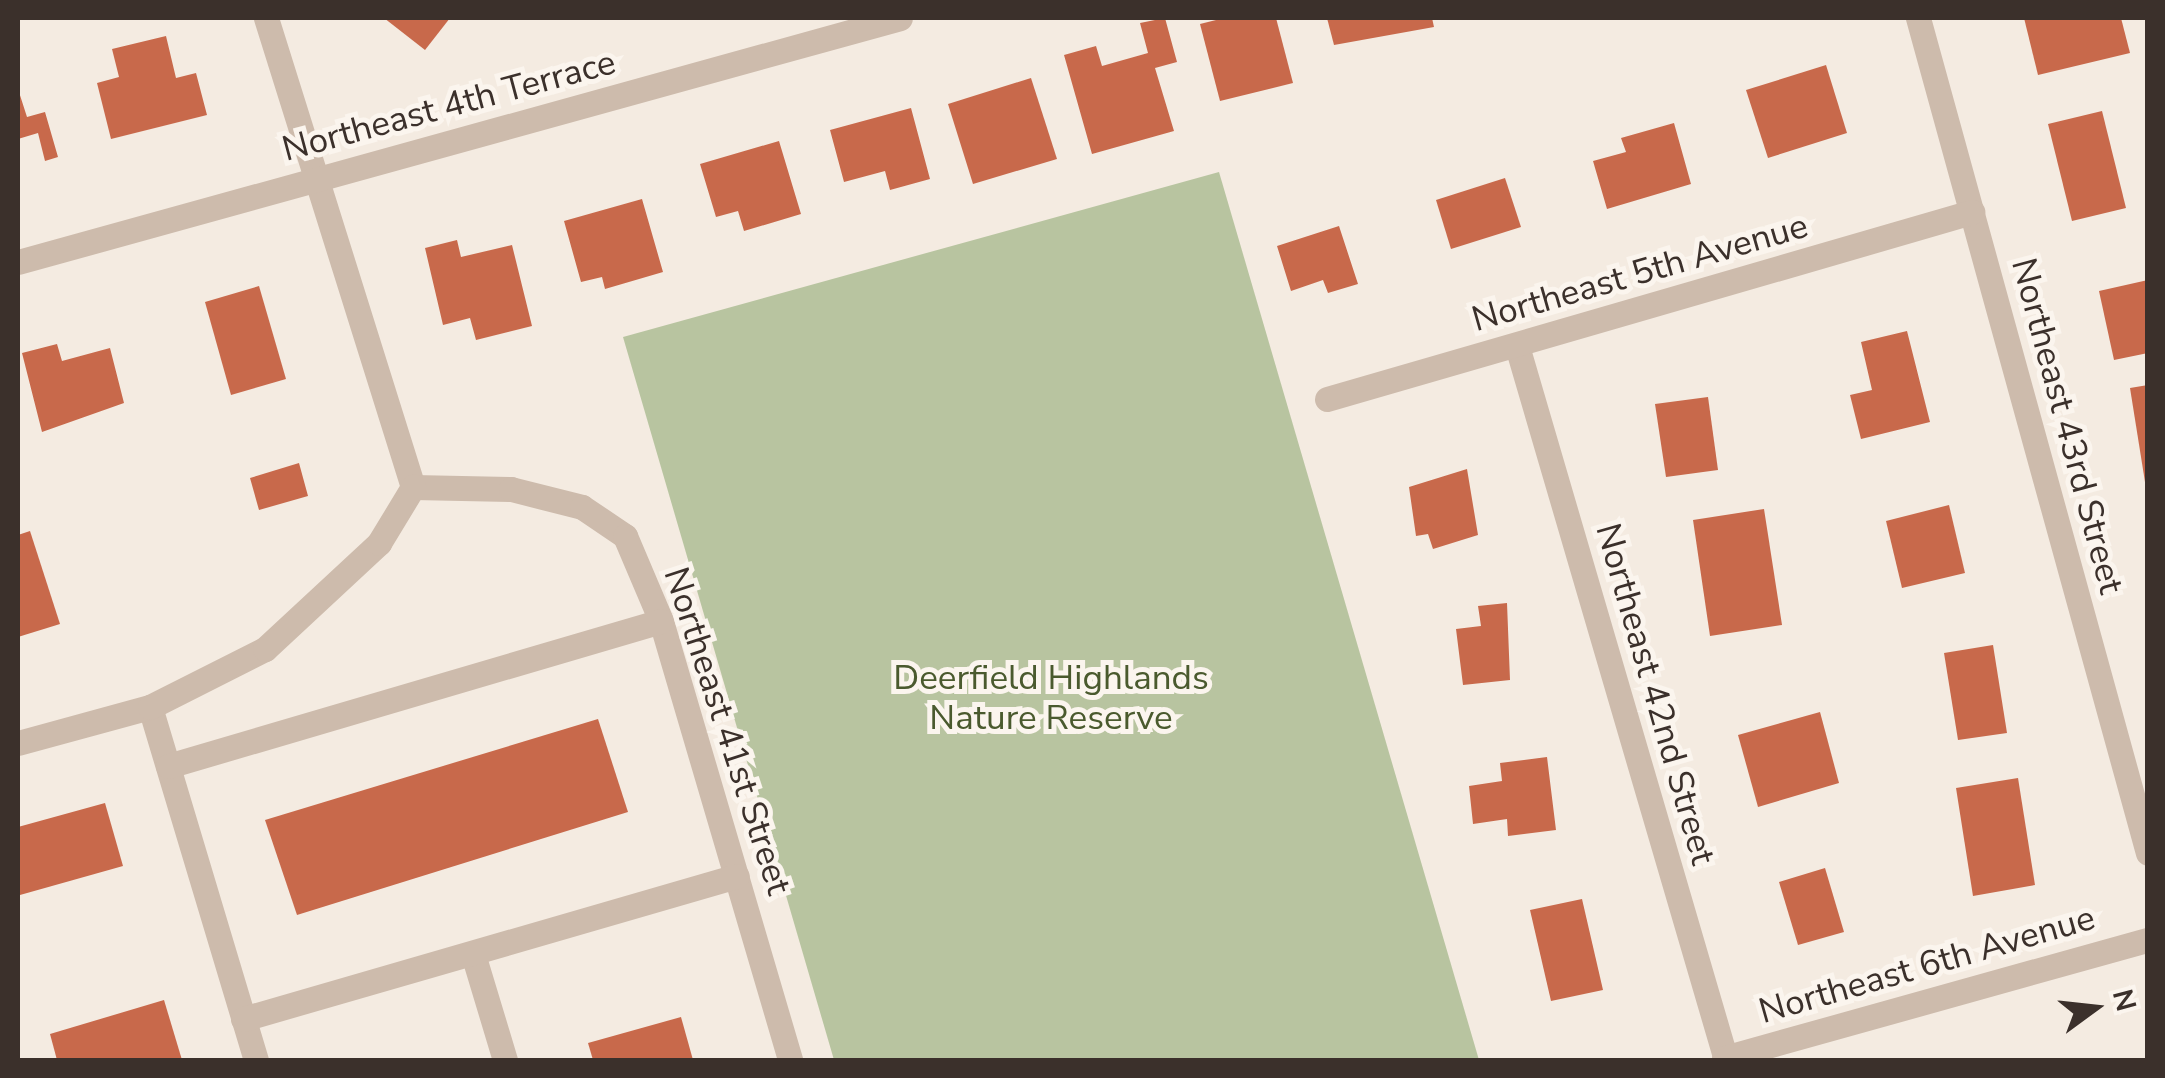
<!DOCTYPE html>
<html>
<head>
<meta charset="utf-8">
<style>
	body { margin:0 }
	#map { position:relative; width:2165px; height:1078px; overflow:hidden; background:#f4ebe1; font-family:"Nunito Sans",sans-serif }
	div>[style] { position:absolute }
	.green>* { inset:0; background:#b8c4a0 }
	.building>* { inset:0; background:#c8694b }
	.minor>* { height:25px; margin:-12.5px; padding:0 12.5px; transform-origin:12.5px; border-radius:12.5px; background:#cdbbac }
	span { translate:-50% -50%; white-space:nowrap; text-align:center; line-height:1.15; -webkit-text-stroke:10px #fbf5ee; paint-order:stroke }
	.street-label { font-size:35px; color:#3b302b }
	.park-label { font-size:35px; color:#4a5a2e }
	.frame { position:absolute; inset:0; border:20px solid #3b302b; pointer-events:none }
	.north { position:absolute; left:2045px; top:958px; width:100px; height:100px; -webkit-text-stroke:8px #fbf5ee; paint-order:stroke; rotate:75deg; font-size:28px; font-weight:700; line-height:40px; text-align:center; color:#3b302b }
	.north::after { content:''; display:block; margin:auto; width:35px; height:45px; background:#3b302b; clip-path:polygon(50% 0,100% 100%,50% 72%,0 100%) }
</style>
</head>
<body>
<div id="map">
	<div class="green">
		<i style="clip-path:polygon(1219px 172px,1479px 1060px,834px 1060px,623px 337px)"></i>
	</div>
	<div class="building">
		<i style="clip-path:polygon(384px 18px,450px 18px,425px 50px)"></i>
		<i style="clip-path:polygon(1165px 18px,1177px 62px,1155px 68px,1174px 131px,1092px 154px,1064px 55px,1096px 46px,1102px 66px,1148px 53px,1140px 23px)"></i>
		<i style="clip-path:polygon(1224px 18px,1276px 18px,1293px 83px,1220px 101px,1200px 24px)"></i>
		<i style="clip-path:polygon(1327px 18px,1432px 18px,1434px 27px,1334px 45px)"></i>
		<i style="clip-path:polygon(2024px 18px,2121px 18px,2130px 53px,2038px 75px)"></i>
		<i style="clip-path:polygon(166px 36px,176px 78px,196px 73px,207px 115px,111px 139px,97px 83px,119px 77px,112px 49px)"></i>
		<i style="clip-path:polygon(1826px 65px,1847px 133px,1768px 158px,1746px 90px)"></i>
		<i style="clip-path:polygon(1031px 78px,1057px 159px,973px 184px,948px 104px)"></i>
		<i style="clip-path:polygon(18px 89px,27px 117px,45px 112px,58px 157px,45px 161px,38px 133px,18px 139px)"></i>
		<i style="clip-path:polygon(911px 108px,930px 179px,890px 190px,885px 171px,844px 182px,830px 130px)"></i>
		<i style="clip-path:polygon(2102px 111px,2126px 208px,2072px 221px,2048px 124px)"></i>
		<i style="clip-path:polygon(1674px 123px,1691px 184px,1607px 209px,1593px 161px,1626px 152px,1621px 138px)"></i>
		<i style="clip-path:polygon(779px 141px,801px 214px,744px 231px,738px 211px,716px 217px,700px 164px)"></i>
		<i style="clip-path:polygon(1505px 178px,1521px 227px,1451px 249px,1436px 200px)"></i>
		<i style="clip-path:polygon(642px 199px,663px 272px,605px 289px,602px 277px,581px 282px,564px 221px)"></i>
		<i style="clip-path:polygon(1339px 226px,1358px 284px,1328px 293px,1323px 280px,1291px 291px,1277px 246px)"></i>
		<i style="clip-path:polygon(457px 240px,461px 257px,512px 245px,532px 326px,476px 340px,470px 318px,443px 325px,425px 248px)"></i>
		<i style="clip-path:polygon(2148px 280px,2148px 353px,2114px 360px,2099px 291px)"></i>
		<i style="clip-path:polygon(259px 286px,286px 379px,231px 395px,205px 302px)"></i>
		<i style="clip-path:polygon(1907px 331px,1930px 422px,1861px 439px,1850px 395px,1872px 390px,1861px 342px)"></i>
		<i style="clip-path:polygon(57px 344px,62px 361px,110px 348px,124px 403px,42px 432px,22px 353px)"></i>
		<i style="clip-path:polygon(2148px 385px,2148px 482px,2145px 482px,2130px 388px)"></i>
		<i style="clip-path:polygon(1708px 397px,1718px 470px,1666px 477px,1655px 404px)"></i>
		<i style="clip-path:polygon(299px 463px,308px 496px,259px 510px,250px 478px)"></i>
		<i style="clip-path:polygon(1467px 469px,1478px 535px,1433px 549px,1428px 534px,1416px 536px,1409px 487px)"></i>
		<i style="clip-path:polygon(1949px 505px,1965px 573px,1902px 588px,1886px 521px)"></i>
		<i style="clip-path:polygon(1764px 509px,1782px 625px,1710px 636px,1693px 520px)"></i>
		<i style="clip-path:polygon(30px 531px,60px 624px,18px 637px,18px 535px)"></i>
		<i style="clip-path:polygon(1507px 603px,1510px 680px,1463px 685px,1456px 629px,1481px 626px,1478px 606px)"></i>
		<i style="clip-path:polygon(1993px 645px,2007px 733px,1958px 740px,1944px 653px)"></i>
		<i style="clip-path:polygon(1820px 712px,1839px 783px,1758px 807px,1738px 735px)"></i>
		<i style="clip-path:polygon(598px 719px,628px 812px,297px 915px,265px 820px)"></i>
		<i style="clip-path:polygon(1547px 757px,1556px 830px,1508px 836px,1507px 819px,1473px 824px,1469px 786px,1502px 781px,1500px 763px)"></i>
		<i style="clip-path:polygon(2018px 778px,2035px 885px,1973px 896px,1956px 788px)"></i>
		<i style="clip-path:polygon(105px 803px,123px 866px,20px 895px,18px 827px)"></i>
		<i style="clip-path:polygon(1825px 868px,1844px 932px,1798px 945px,1779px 882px)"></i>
		<i style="clip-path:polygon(1582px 899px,1603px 990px,1551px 1001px,1530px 910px)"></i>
		<i style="clip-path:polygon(164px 1000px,182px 1060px,57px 1060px,50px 1034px)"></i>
		<i style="clip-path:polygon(681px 1017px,693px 1060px,593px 1060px,588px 1043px)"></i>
	</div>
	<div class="minor">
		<i style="left:266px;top:18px;width:491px;rotate:72.6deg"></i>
		<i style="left:413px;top:487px;width:98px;rotate:1.2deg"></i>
		<i style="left:511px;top:489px;width:73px;rotate:14.2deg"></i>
		<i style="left:582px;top:507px;width:52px;rotate:34deg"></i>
		<i style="left:625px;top:536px;width:92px;rotate:67deg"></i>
		<i style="left:661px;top:621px;width:458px;rotate:73.6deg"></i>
		<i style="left:1918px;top:18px;width:866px;rotate:74.6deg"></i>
		<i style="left:18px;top:262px;width:915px;rotate:-15.46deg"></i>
		<i style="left:1517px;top:346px;width:744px;rotate:73.68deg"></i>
		<i style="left:1327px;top:399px;width:672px;rotate:-16.17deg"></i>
		<i style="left:150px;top:707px;width:369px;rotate:73.3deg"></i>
		<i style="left:18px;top:743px;width:137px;rotate:-15.3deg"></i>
		<i style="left:150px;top:707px;width:129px;rotate:-26.8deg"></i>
		<i style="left:265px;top:649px;width:156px;rotate:-42.9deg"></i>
		<i style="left:379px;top:543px;width:66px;rotate:-58.7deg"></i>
		<i style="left:168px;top:766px;width:514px;rotate:-16.39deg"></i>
		<i style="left:473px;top:954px;width:111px;rotate:73.2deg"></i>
		<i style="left:243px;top:1019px;width:514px;rotate:-16.14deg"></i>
		<i style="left:1724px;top:1058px;width:440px;rotate:-15.6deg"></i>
	</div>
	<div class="street-label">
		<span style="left:449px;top:106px;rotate:-15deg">Northeast 4th Terrace</span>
		<span style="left:1640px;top:273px;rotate:-16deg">Northeast 5th Avenue</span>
		<span style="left:2067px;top:426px;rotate:75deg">Northeast 43rd Street</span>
		<span style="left:1655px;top:694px;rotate:74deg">Northeast 42nd Street</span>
		<span style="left:727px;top:731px;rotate:72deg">Northeast 41st Street</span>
		<span style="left:1927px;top:965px;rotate:-16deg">Northeast 6th Avenue</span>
	</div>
	<div class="park-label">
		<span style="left:1051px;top:698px">Deerfield Highlands<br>Nature Reserve</span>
	</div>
	<div class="frame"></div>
	<div class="north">N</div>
</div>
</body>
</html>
